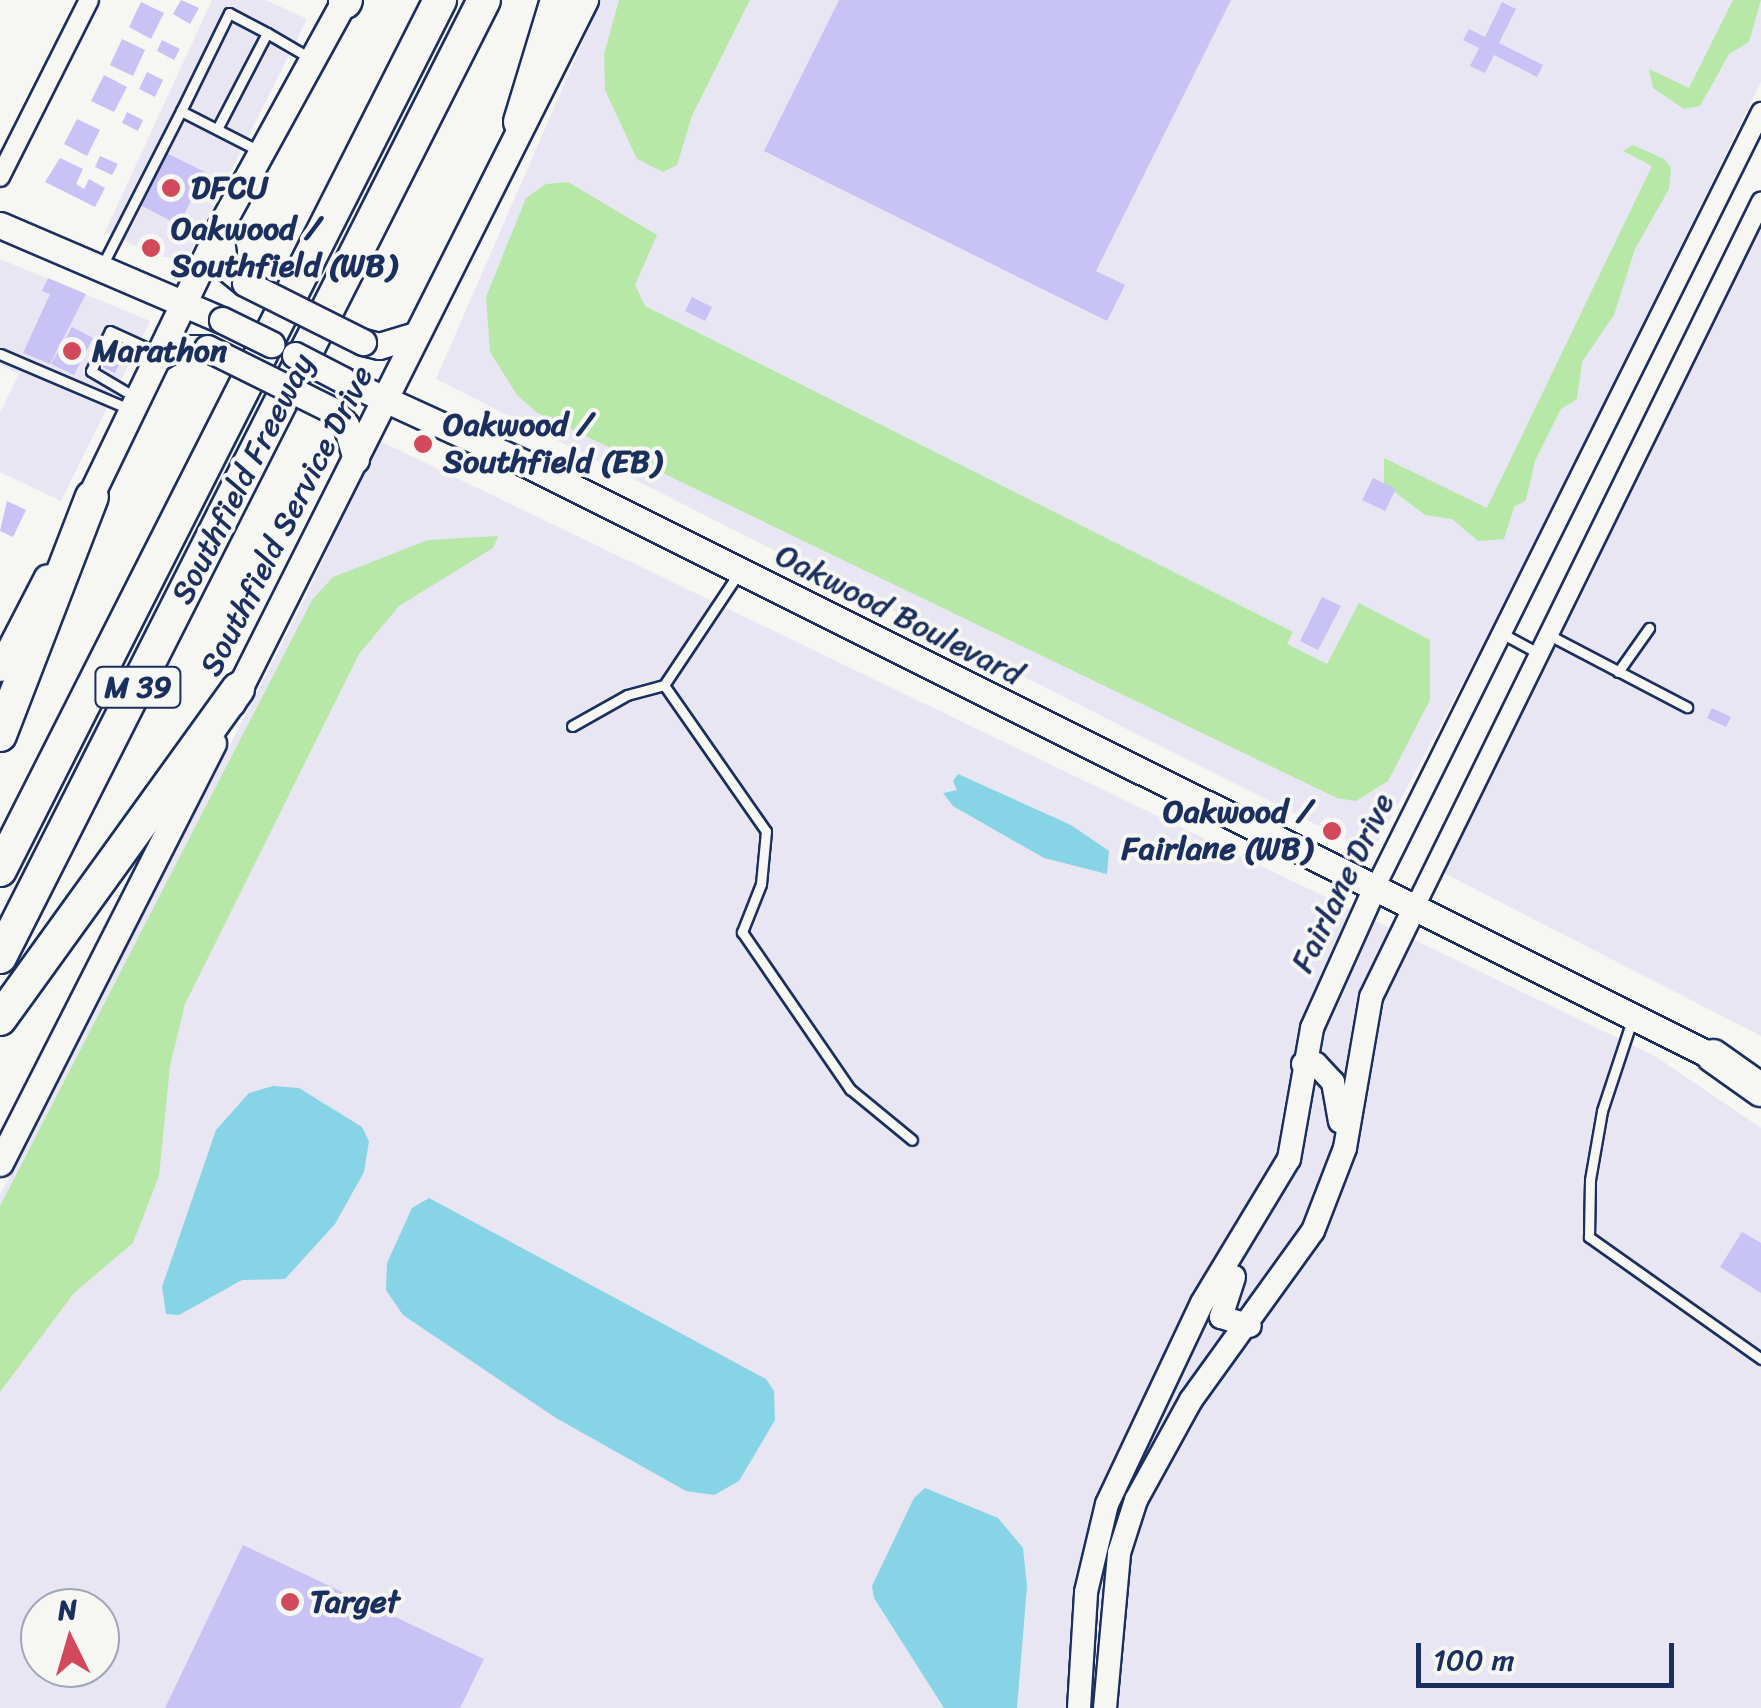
<!DOCTYPE html>
<html>
<head>
<meta charset="utf-8">
<style>
	body { margin:0 }
	#map { position:relative; width:1761px; height:1708px; overflow:hidden; background:#f6f6f2; font-family:Sriracha,sans-serif }
	div>[style] { position:absolute }
	.built>* { inset:0; background:#e8e6f3 }
	.green>* { inset:0; background:#b8e8a7 }
	.water>* { inset:0; background:#86d4e5 }
	.building>* { inset:0; background:#c9c2f4 }
	.roads { filter:drop-shadow(2px 0 #1b2f5e) drop-shadow(-2px 0 #1b2f5e) drop-shadow(0 2px #1b2f5e) drop-shadow(0 -2px #1b2f5e) }
	.service>* { height:9px; margin:-4.5px; padding:0 4.5px; transform-origin:4.5px; border-radius:4.5px; background:#f6f6f2 }
	.minor>* { height:18px; margin:-9px; padding:0 9px; transform-origin:9px; border-radius:9px; background:#f6f6f2 }
	.tertiary>* { height:22px; margin:-11px; padding:0 11px; transform-origin:11px; border-radius:11px; background:#f6f6f2 }
	.secondary>* { height:25px; margin:-12.5px; padding:0 12.5px; transform-origin:12.5px; border-radius:12.5px; background:#f6f6f2 }
	.motorway>* { height:32px; margin:-16px; padding:0 16px; transform-origin:16px; border-radius:16px; background:#f6f6f2 }
	.bridges { filter:drop-shadow(2px 0 #1b2f5e) drop-shadow(-2px 0 #1b2f5e) drop-shadow(0 2px #1b2f5e) drop-shadow(0 -2px #1b2f5e) }
	.secondary-bridge>* { height:25px; margin:-12.5px; padding:0 12.5px; transform-origin:12.5px; border-radius:12.5px; background:#f6f6f2 }
	.dots>* { width:28px; height:28px; translate:-50% -50%; box-sizing:border-box; border:5px solid #f6f6f2; border-radius:50% }
	span { translate:-50% -50%; white-space:nowrap; text-align:center; line-height:1.15; -webkit-text-stroke:8px #f6f6f2; paint-order:stroke }
	.shield-label span { padding:2px 8px; background:#f6f6f2; border:2px solid; border-radius:8px; -webkit-text-stroke-width:0 }
	.shield-label { font-size:30px; color:#1b2f5e; font-weight:700 }
	.poi-label { font-size:32px; color:#1b2f5e; font-weight:700 }
	.left { translate:0 -50%; text-align:left }
	.right { translate:-100% -50%; text-align:right }
	.street-label { font-size:32px; color:#1b2f5e }
	.north { position:absolute; left:20px; top:1588px; width:100px; height:100px; box-sizing:border-box; background:#f6f6f2; border:2px solid #9ea6b7; border-radius:50%; rotate:355deg; font-size:28px; font-weight:700; line-height:40px; text-align:center; color:#1b2f5e }
	.north::after { content:''; display:block; margin:auto; width:35px; height:45px; background:#d1495b; clip-path:polygon(50% 0,100% 100%,50% 72%,0 100%) }
	.scale { position:absolute; left:1416px; top:1643px; width:258px; height:45px; box-sizing:border-box; border:5px solid #1b2f5e; border-top:0; padding-left:12px; font-size:30px; line-height:35px; white-space:nowrap; color:#1b2f5e; -webkit-text-stroke:8px #f6f6f2; paint-order:stroke }
</style>
</head>
<body>
<div id="map">
	<div class="built">
		<i style="clip-path:polygon(212px 0,266px 0,307px 19px,188px 257px,159px 257px,105px 232px)"></i>
		<i style="clip-path:polygon(601px 0,1761px 0,1761px 82px,1515px 585px,1372px 853px,436px 379px)"></i>
		<i style="clip-path:polygon(1761px 227px,1761px 1036px,1442px 872px)"></i>
		<i style="clip-path:polygon(0 259px,150px 321px,61px 501px,0 472px,0 413px,19px 374px,0 365px)"></i>
		<i style="clip-path:polygon(evenodd,378px 440px,1655px 1056px,1761px 1128px,1761px 1708px,0 1708px,0 1195px,306px 596px,378px 440px,40px 1608px,100px 1608px,100px 1668px,40px 1668px,40px 1608px)"></i>
	</div>
	<div class="green">
		<i style="clip-path:polygon(619px 0,750px 0,692px 116px,677px 165px,663px 172px,637px 159px,605px 90px,604px 54px)"></i>
		<i style="clip-path:polygon(1733px 0,1761px 0,1749px 42px,1729px 54px,1700px 106px,1684px 109px,1653px 88px,1649px 69px,1689px 88px)"></i>
		<i style="clip-path:polygon(1633px 145px,1664px 159px,1671px 168px,1669px 189px,1635px 249px,1614px 315px,1582px 362px,1577px 399px,1561px 409px,1535px 461px,1526px 500px,1514px 507px,1504px 539px,1478px 541px,1452px 519px,1425px 515px,1384px 484px,1384px 458px,1487px 508px,1652px 166px,1623px 151px)"></i>
		<i style="clip-path:polygon(568px 182px,657px 235px,635px 285px,645px 306px,1293px 632px,1287px 644px,1327px 664px,1359px 603px,1430px 640px,1430px 700px,1388px 781px,1356px 801px,1337px 798px,536px 412px,517px 395px,490px 352px,486px 297px,526px 198px,546px 184px)"></i>
		<i style="clip-path:polygon(498px 536px,493px 548px,399px 606px,359px 654px,185px 1004px,170px 1066px,159px 1176px,133px 1243px,74px 1293px,0 1392px,0 1206px,312px 600px,333px 577px,428px 540px)"></i>
	</div>
	<div class="water">
		<i style="clip-path:polygon(958px 774px,1071px 825px,1109px 851px,1107px 874px,1044px 858px,953px 806px,943px 793px,957px 790px,953px 781px)"></i>
		<i style="clip-path:polygon(273px 1086px,299px 1088px,362px 1127px,369px 1141px,364px 1172px,335px 1224px,285px 1279px,242px 1280px,179px 1315px,166px 1314px,162px 1287px,216px 1130px,249px 1093px)"></i>
		<i style="clip-path:polygon(429px 1198px,766px 1379px,774px 1391px,775px 1420px,739px 1481px,714px 1495px,686px 1491px,556px 1418px,403px 1315px,386px 1290px,387px 1263px,412px 1208px)"></i>
		<i style="clip-path:polygon(925px 1488px,998px 1518px,1023px 1548px,1027px 1586px,1017px 1708px,944px 1708px,874px 1598px,872px 1586px,914px 1498px)"></i>
	</div>
	<div class="building">
		<i style="clip-path:polygon(181px 0,199px 8px,190px 24px,173px 14px)"></i>
		<i style="clip-path:polygon(839px 0,1231px 0,1096px 271px,1125px 285px,1107px 321px,764px 151px)"></i>
		<i style="clip-path:polygon(141px 2px,164px 13px,151px 39px,129px 27px)"></i>
		<i style="clip-path:polygon(1502px 2px,1516px 9px,1499px 43px,1543px 65px,1537px 77px,1494px 55px,1485px 73px,1470px 66px,1479px 48px,1463px 40px,1469px 29px,1485px 37px)"></i>
		<i style="clip-path:polygon(122px 39px,145px 50px,133px 76px,110px 65px)"></i>
		<i style="clip-path:polygon(162px 40px,180px 49px,174px 60px,157px 51px)"></i>
		<i style="clip-path:polygon(147px 72px,163px 80px,155px 97px,139px 89px)"></i>
		<i style="clip-path:polygon(104px 75px,127px 87px,114px 112px,91px 101px)"></i>
		<i style="clip-path:polygon(127px 112px,143px 120px,138px 131px,122px 123px)"></i>
		<i style="clip-path:polygon(77px 119px,100px 130px,87px 156px,64px 144px)"></i>
		<i style="clip-path:polygon(164px 152px,205px 172px,179px 225px,138px 204px)"></i>
		<i style="clip-path:polygon(100px 156px,118px 164px,112px 175px,95px 167px)"></i>
		<i style="clip-path:polygon(60px 158px,83px 169px,76px 184px,84px 189px,89px 179px,105px 188px,95px 207px,45px 182px)"></i>
		<i style="clip-path:polygon(48px 278px,86px 294px,50px 364px,23px 353px,50px 294px,42px 291px)"></i>
		<i style="clip-path:polygon(692px 297px,712px 307px,705px 321px,685px 311px)"></i>
		<i style="clip-path:polygon(72px 327px,93px 338px,74px 375px,51px 364px)"></i>
		<i style="clip-path:polygon(107px 342px,125px 351px,115px 373px,96px 364px)"></i>
		<i style="clip-path:polygon(1373px 478px,1396px 489px,1385px 511px,1362px 500px)"></i>
		<i style="clip-path:polygon(7px 501px,26px 510px,13px 537px,0 531px)"></i>
		<i style="clip-path:polygon(1322px 597px,1341px 606px,1318px 650px,1300px 641px)"></i>
		<i style="clip-path:polygon(1712px 708px,1731px 717px,1726px 727px,1707px 718px)"></i>
		<i style="clip-path:polygon(1742px 1232px,1761px 1243px,1761px 1293px,1720px 1267px)"></i>
		<i style="clip-path:polygon(243px 1545px,484px 1659px,460px 1708px,165px 1708px)"></i>
	</div>
	<div class="roads">
		<div class="service">
			<i style="left:267px;top:33px;width:48px;rotate:30.3deg"></i>
			<i style="left:181px;top:111px;width:109px;rotate:-63.9deg"></i>
			<i style="left:229px;top:13px;width:43px;rotate:27.8deg"></i>
			<i style="left:267px;top:33px;width:108px;rotate:117.5deg"></i>
			<i style="left:103px;top:264px;width:172px;rotate:-63deg"></i>
			<i style="left:181px;top:111px;width:88px;rotate:27.1deg"></i>
			<i style="left:0;top:354px;width:142px;rotate:23.1deg"></i>
			<i style="left:135px;top:397px;width:51px;rotate:-149.4deg"></i>
			<i style="left:91px;top:371px;width:44px;rotate:-64.6deg"></i>
			<i style="left:110px;top:331px;width:53px;rotate:24.6deg"></i>
			<i style="left:738px;top:574px;width:133px;rotate:123.7deg"></i>
			<i style="left:664px;top:685px;width:178px;rotate:55.1deg"></i>
			<i style="left:766px;top:831px;width:53px;rotate:95.4deg"></i>
			<i style="left:761px;top:884px;width:52px;rotate:111.6deg"></i>
			<i style="left:742px;top:932px;width:191px;rotate:55.5deg"></i>
			<i style="left:850px;top:1089px;width:80px;rotate:39.4deg"></i>
			<i style="left:1503px;top:634px;width:42px;rotate:28.4deg"></i>
			<i style="left:1549px;top:635px;width:156px;rotate:27.6deg"></i>
			<i style="left:1618px;top:672px;width:54px;rotate:-54.8deg"></i>
			<i style="left:572px;top:726px;width:63px;rotate:-29.4deg"></i>
			<i style="left:627px;top:695px;width:38px;rotate:-15deg"></i>
			<i style="left:1633px;top:1017px;width:99px;rotate:108.3deg"></i>
			<i style="left:1602px;top:1111px;width:70px;rotate:99.9deg"></i>
			<i style="left:1590px;top:1180px;width:57px;rotate:91deg"></i>
			<i style="left:1589px;top:1237px;width:211px;rotate:35.3deg"></i>
		</div>
		<div class="minor">
			<i style="left:0;top:177px;width:198px;rotate:-63.3deg"></i>
			<i style="left:1375px;top:888px;width:867px;rotate:-63.55deg"></i>
			<i style="left:1414px;top:909px;width:788px;rotate:-63.86deg"></i>
		</div>
		<div class="tertiary">
			<i style="left:1303px;top:1064px;width:13px"></i>
			<i style="left:1316px;top:1064px;width:25px;rotate:47deg"></i>
			<i style="left:1333px;top:1082px;width:40px;rotate:80deg"></i>
			<i style="left:1234px;top:1277px;width:42px;rotate:108deg"></i>
			<i style="left:1221px;top:1317px;width:30px;rotate:17deg"></i>
			<i style="left:1079px;top:1708px;width:116px;rotate:-86.5deg"></i>
			<i style="left:1086px;top:1592px;width:90px;rotate:-76.6deg"></i>
			<i style="left:1107px;top:1504px;width:222px;rotate:-64.7deg"></i>
			<i style="left:1202px;top:1303px;width:168px;rotate:-58.9deg"></i>
			<i style="left:1289px;top:1159px;width:133px;rotate:-80deg"></i>
			<i style="left:1312px;top:1028px;width:154px;rotate:-65.8deg"></i>
			<i style="left:1105px;top:1708px;width:156px;rotate:-84.8deg"></i>
			<i style="left:1119px;top:1553px;width:56px;rotate:-72.2deg"></i>
			<i style="left:1136px;top:1500px;width:114px;rotate:-61.2deg"></i>
			<i style="left:1191px;top:1400px;width:208px;rotate:-54.2deg"></i>
			<i style="left:1313px;top:1231px;width:89px;rotate:-68.9deg"></i>
			<i style="left:1345px;top:1148px;width:153px;rotate:-80.2deg"></i>
			<i style="left:1371px;top:997px;width:98px;rotate:-64deg"></i>
		</div>
		<div class="secondary">
			<i style="left:0;top:225px;width:241px;rotate:23.2deg"></i>
			<i style="left:220px;top:227px;width:39px;rotate:84deg"></i>
			<i style="left:224px;top:266px;width:27px;rotate:39deg"></i>
			<i style="left:363px;top:342px;width:16px;rotate:14deg"></i>
			<i style="left:379px;top:346px;width:39px;rotate:-17deg"></i>
			<i style="left:156px;top:359px;width:21px;rotate:-31deg"></i>
			<i style="left:174px;top:348px;width:33px"></i>
			<i style="left:343px;top:380px;width:199px;rotate:24.6deg"></i>
			<i style="left:524px;top:463px;width:1346px;rotate:26.53deg"></i>
			<i style="left:334px;top:411px;width:18px;rotate:49deg"></i>
			<i style="left:346px;top:425px;width:36px;rotate:74deg"></i>
			<i style="left:83px;top:511px;width:315px;rotate:-64.2deg"></i>
			<i style="left:220px;top:227px;width:259px;rotate:-61.2deg"></i>
			<i style="left:0;top:668px;width:102px;rotate:-62.7deg"></i>
			<i style="left:232px;top:703px;width:787px;rotate:-63.34deg"></i>
			<i style="left:0;top:1163px;width:471px;rotate:-63.1deg"></i>
		</div>
		<div class="motorway">
			<i style="left:345px;top:2px;width:2px;rotate:-63deg"></i>
			<i style="left:520px;top:122px;width:127px;rotate:-73.1deg"></i>
			<i style="left:0;top:735px;width:255px;rotate:-68.9deg"></i>
			<i style="left:0;top:870px;width:975px;rotate:-63.17deg"></i>
			<i style="left:0;top:957px;width:1072px;rotate:-63.17deg"></i>
			<i style="left:0;top:1019px;width:407px;rotate:-54.2deg"></i>
			<i style="left:1713px;top:1056px;width:59px;rotate:35.3deg"></i>
		</div>
	</div>
	<div class="bridges">
		<div class="secondary-bridge">
			<i style="left:245px;top:283px;width:132px;rotate:26.6deg"></i>
			<i style="left:222px;top:320px;width:55px;rotate:26.1deg"></i>
			<i style="left:207px;top:348px;width:142px;rotate:26.4deg"></i>
			<i style="left:295px;top:355px;width:54px;rotate:27.5deg"></i>
		</div>
	</div>
	<div class="dots">
		<i style="left:171px;top:188px;background:#d1495b"></i>
		<i style="left:151px;top:248px;background:#d1495b"></i>
		<i style="left:72px;top:351px;background:#d1495b"></i>
		<i style="left:423px;top:444px;background:#d1495b"></i>
		<i style="left:1332px;top:831px;background:#d1495b"></i>
		<i style="left:290px;top:1602px;background:#d1495b"></i>
	</div>
	<div class="shield-label">
		<span style="left:138px;top:687px">M 39</span>
	</div>
	<div class="poi-label">
		<span class="left" style="left:191px;top:188px">DFCU</span>
		<span class="left" style="left:171px;top:248px">Oakwood /<br>Southfield (WB)</span>
		<span class="left" style="left:92px;top:351px">Marathon</span>
		<span class="left" style="left:443px;top:444px">Oakwood /<br>Southfield (EB)</span>
		<span class="right" style="left:1312px;top:831px">Oakwood /<br>Fairlane (WB)</span>
		<span class="left" style="left:310px;top:1602px">Target</span>
	</div>
	<div class="street-label">
		<span style="left:243px;top:479px;rotate:-63deg">Southfield Freeway</span>
		<span style="left:287px;top:521px;rotate:-63deg">Southfield Service Drive</span>
		<span style="left:899px;top:615px;rotate:27deg">Oakwood Boulevard</span>
		<span style="left:1343px;top:883px;rotate:-64deg">Fairlane Drive</span>
	</div>
	<div class="north">N</div>
	<div class="scale">100 m</div>
</div>
</body>
</html>
